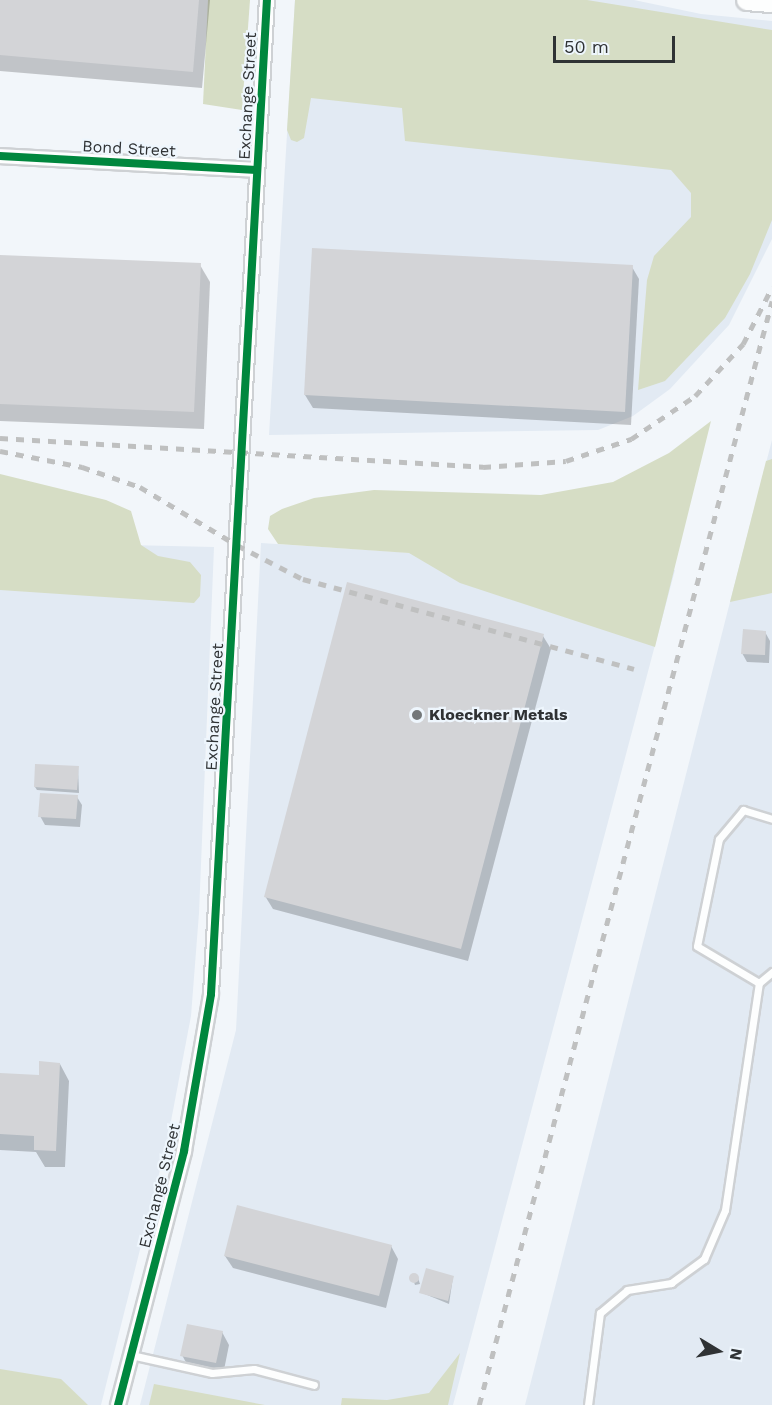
<!DOCTYPE html>
<html>
<head>
<meta charset="utf-8">
<style>
	body { margin:0 }
	#map { position:relative; width:772px; height:1405px; overflow:hidden; background:#f2f6fa; font-family:"Work Sans",sans-serif }
	div>[style] { position:absolute }
	.built>* { inset:0; background:#e2eaf3 }
	.green>* { inset:0; background:#d6ddc5 }
	.shadow>* { inset:0; background:#0003 }
	.building>* { inset:0; background:#d3d4d7 }
	.round { border-radius:50% }
	.roads { filter:drop-shadow(2px 0 #ced1d4) drop-shadow(-2px 0 #ced1d4) drop-shadow(0 2px #ced1d4) drop-shadow(0 -2px #ced1d4) }
	.lane>* { height:7px; margin:-3.5px; padding:0 3.5px; transform-origin:3.5px; border-radius:3.5px; background:#fdfefe }
	.street>* { height:14px; margin:-7px; padding:0 7px; transform-origin:7px; border-radius:7px; background:#fdfefe }
	.secondary>* { height:20px; margin:-10px; padding:0 10px; transform-origin:10px; border-radius:10px; background:#fdfefe }
	.rail>* { height:4.5px; margin-top:-2.25px; transform-origin:0; background:repeating-linear-gradient(90deg,#bfc0c0 0 8px,transparent 0 16px) }
	.cycleway>* { height:8px; margin:-4px; padding:0 4px; transform-origin:4px; border-radius:4px; background:#00873e }
	.dots>* { width:16px; height:16px; translate:-50% -50%; box-sizing:border-box; border:3px solid #eef6fd; border-radius:50% }
	span { translate:-50% -50%; white-space:nowrap; text-align:center; line-height:1.15; -webkit-text-stroke:4.5px #eef6fd; paint-order:stroke }
	.street-label { font-size:16px; color:#2f3234 }
	.poi-label { font-size:16px; color:#2f3234; font-weight:700 }
	.left { translate:0 -50%; text-align:left }
	.north { position:absolute; left:688px; top:1321px; width:60px; height:60px; -webkit-text-stroke:4px #eef6fd; paint-order:stroke; rotate:100deg; font-size:16px; font-weight:700; line-height:24px; text-align:center; color:#2f3234 }
	.north::after { content:''; display:block; margin:auto; width:21px; height:27px; background:#2f3234; clip-path:polygon(50% 0,100% 100%,50% 72%,0 100%) }
	.scale { position:absolute; left:553px; top:36px; width:122px; height:27px; box-sizing:border-box; border:3px solid #2f3234; border-top:0; padding-left:8px; font-size:18px; line-height:21px; white-space:nowrap; color:#2f3234; -webkit-text-stroke:4px #eef6fd; paint-order:stroke }
</style>
</head>
<body>
<div id="map">
	<div class="built">
		<i style="clip-path:polygon(295px 0,634px 0,701px 14px,772px 21px,772px 239px,729px 325px,670px 389px,633px 416px,598px 430px,269px 435px)"></i>
		<i style="clip-path:polygon(772px 440px,772px 1405px,525px 1405px,730px 602px)"></i>
		<i style="clip-path:polygon(0 542px,214px 547px,199px 913px,191px 1016px,167px 1142px,101px 1405px,0 1405px)"></i>
		<i style="clip-path:polygon(261px 543px,675px 570px,453px 1405px,140px 1405px,236px 1030px)"></i>
	</div>
	<div class="green">
		<i style="clip-path:polygon(208px 0,250px 0,242px 110px,203px 104px)"></i>
		<i style="clip-path:polygon(295px 0,587px 0,772px 30px,772px 220px,750px 274px,725px 318px,665px 381px,638px 390px,647px 280px,654px 256px,691px 217px,691px 193px,671px 170px,405px 141px,402px 108px,311px 98px,304px 138px,297px 142px,291px 140px,287px 130px)"></i>
		<i style="clip-path:polygon(711px 421px,655px 647px,460px 583px,409px 553px,278px 544px,268px 529px,270px 516px,282px 509px,314px 498px,374px 490px,541px 495px,613px 482px,669px 453px)"></i>
		<i style="clip-path:polygon(772px 459px,772px 593px,730px 602px,766px 461px)"></i>
		<i style="clip-path:polygon(0 474px,106px 500px,131px 511px,141px 545px,158px 556px,190px 562px,201px 575px,200px 596px,194px 603px,0 590px)"></i>
		<i style="clip-path:polygon(460px 1353px,448px 1405px,341px 1405px,342px 1398px,387px 1400px,429px 1393px)"></i>
		<i style="clip-path:polygon(0 1369px,61px 1379px,88px 1405px,0 1405px)"></i>
		<i style="clip-path:polygon(154px 1384px,265px 1405px,149px 1405px)"></i>
	</div>
	<div class="shadow">
		<i style="clip-path:polygon(0 0,210px 0,202px 88px,0 71px)"></i>
		<i style="clip-path:polygon(0 256px,200px 265px,210px 282px,204px 429px,0 421px)"></i>
		<i style="clip-path:polygon(632px 267px,639px 279px,631px 425px,313px 408px,305px 395px)"></i>
		<i style="clip-path:polygon(765px 632px,770px 641px,769px 663px,747px 662px,742px 653px)"></i>
		<i style="clip-path:polygon(543px 636px,551px 649px,468px 961px,273px 909px,265px 896px)"></i>
		<i style="clip-path:polygon(78px 768px,79px 793px,37px 790px,35px 787px)"></i>
		<i style="clip-path:polygon(77px 797px,82px 805px,80px 827px,45px 825px,40px 816px)"></i>
		<i style="clip-path:polygon(60px 1064px,69px 1081px,65px 1167px,45px 1167px,36px 1152px,0 1150px,0 1074px,40px 1076px)"></i>
		<i style="clip-path:polygon(391px 1246px,398px 1259px,386px 1308px,233px 1268px,225px 1256px)"></i>
		<i style="clip-path:polygon(417px 1275px,420px 1284px,415px 1285px,412px 1276px)"></i>
		<i style="clip-path:polygon(453px 1277px,449px 1304px,420px 1292px)"></i>
		<i style="clip-path:polygon(222px 1332px,229px 1345px,223px 1375px,189px 1368px,182px 1355px)"></i>
	</div>
	<div class="building">
		<i style="clip-path:polygon(0 0,199px 0,193px 72px,0 55px)"></i>
		<i style="clip-path:polygon(312px 248px,633px 265px,625px 412px,304px 395px)"></i>
		<i style="clip-path:polygon(0 255px,201px 263px,194px 412px,0 404px)"></i>
		<i style="clip-path:polygon(347px 582px,544px 634px,461px 949px,264px 897px)"></i>
		<i style="clip-path:polygon(743px 629px,766px 631px,765px 655px,741px 654px)"></i>
		<i style="clip-path:polygon(35px 764px,79px 766px,77px 790px,34px 787px)"></i>
		<i style="clip-path:polygon(40px 793px,78px 795px,76px 819px,38px 817px)"></i>
		<i style="clip-path:polygon(39px 1061px,60px 1063px,56px 1151px,34px 1150px,34px 1136px,0 1134px,0 1073px,39px 1075px)"></i>
		<i style="clip-path:polygon(237px 1205px,392px 1245px,379px 1296px,224px 1256px)"></i>
		<i style="clip-path:polygon(426px 1268px,454px 1276px,448px 1301px,419px 1293px)"></i>
		<i class="round" style="left:409px;top:1273px;width:10px;height:10px"></i>
		<i style="clip-path:polygon(187px 1324px,223px 1331px,216px 1363px,180px 1356px)"></i>
	</div>
	<div class="roads">
		<div class="lane">
			<i style="left:759px;top:983px;width:72px;rotate:-149.2deg"></i>
			<i style="left:697px;top:946px;width:109px;rotate:-78.4deg"></i>
			<i style="left:719px;top:839px;width:38px;rotate:-50deg"></i>
			<i style="left:743px;top:810px;width:30px;rotate:17deg"></i>
			<i style="left:131px;top:1355px;width:83px;rotate:12.5deg"></i>
			<i style="left:212px;top:1373px;width:42px;rotate:-5.4deg"></i>
			<i style="left:254px;top:1369px;width:62px;rotate:14.9deg"></i>
			<i style="left:588px;top:1405px;width:93px;rotate:-82.6deg"></i>
			<i style="left:600px;top:1313px;width:35px;rotate:-40deg"></i>
			<i style="left:627px;top:1290px;width:45px;rotate:-9deg"></i>
			<i style="left:671px;top:1283px;width:41px;rotate:-36deg"></i>
			<i style="left:704px;top:1259px;width:53px;rotate:-66.8deg"></i>
			<i style="left:725px;top:1210px;width:230px;rotate:-81.5deg"></i>
			<i style="left:759px;top:983px;width:17px;rotate:-40deg"></i>
		</div>
		<div class="street">
			<i style="left:0;top:156px;width:257px;rotate:3.1deg"></i>
			<i style="left:118px;top:1405px;width:262px;rotate:-75.4deg"></i>
			<i style="left:184px;top:1151px;width:159px;rotate:-80.2deg"></i>
			<i style="left:211px;top:994px;width:996px;rotate:-86.78deg"></i>
		</div>
		<div class="secondary">
			<i style="left:747px;top:0;width:25px;rotate:5deg"></i>
		</div>
	</div>
	<div class="rail">
		<i style="left:0;top:438px;width:484px;rotate:3.4deg"></i>
		<i style="left:483px;top:467px;width:83px;rotate:-4.1deg"></i>
		<i style="left:566px;top:461px;width:69px;rotate:-18.7deg"></i>
		<i style="left:631px;top:439px;width:77px;rotate:-33.9deg"></i>
		<i style="left:695px;top:396px;width:71px;rotate:-47.3deg"></i>
		<i style="left:743px;top:344px;width:64px;rotate:-63deg"></i>
		<i style="left:0;top:451px;width:84px;rotate:11deg"></i>
		<i style="left:82px;top:467px;width:61px;rotate:19deg"></i>
		<i style="left:140px;top:487px;width:113px;rotate:30.9deg"></i>
		<i style="left:237px;top:545px;width:74px;rotate:27.3deg"></i>
		<i style="left:303px;top:579px;width:343px;rotate:15.2deg"></i>
		<i style="left:479px;top:1405px;width:1142px;rotate:-75.14deg"></i>
	</div>
	<div class="cycleway">
		<i style="left:0;top:156px;width:257px;rotate:3.1deg"></i>
		<i style="left:118px;top:1405px;width:262px;rotate:-75.4deg"></i>
		<i style="left:184px;top:1151px;width:159px;rotate:-80.2deg"></i>
		<i style="left:211px;top:994px;width:996px;rotate:-86.78deg"></i>
	</div>
	<div class="dots">
		<i style="left:417px;top:715px;background:#737779"></i>
	</div>
	<div class="street-label">
		<span style="left:248px;top:96px;rotate:-87deg">Exchange Street</span>
		<span style="left:129px;top:149px;rotate:3deg">Bond Street</span>
		<span style="left:215px;top:707px;rotate:-87deg">Exchange Street</span>
		<span style="left:160px;top:1186px;rotate:-76deg">Exchange Street</span>
	</div>
	<div class="poi-label">
		<span class="left" style="left:429px;top:715px">Kloeckner Metals</span>
	</div>
	<div class="north">N</div>
	<div class="scale">50 m</div>
</div>
</body>
</html>
